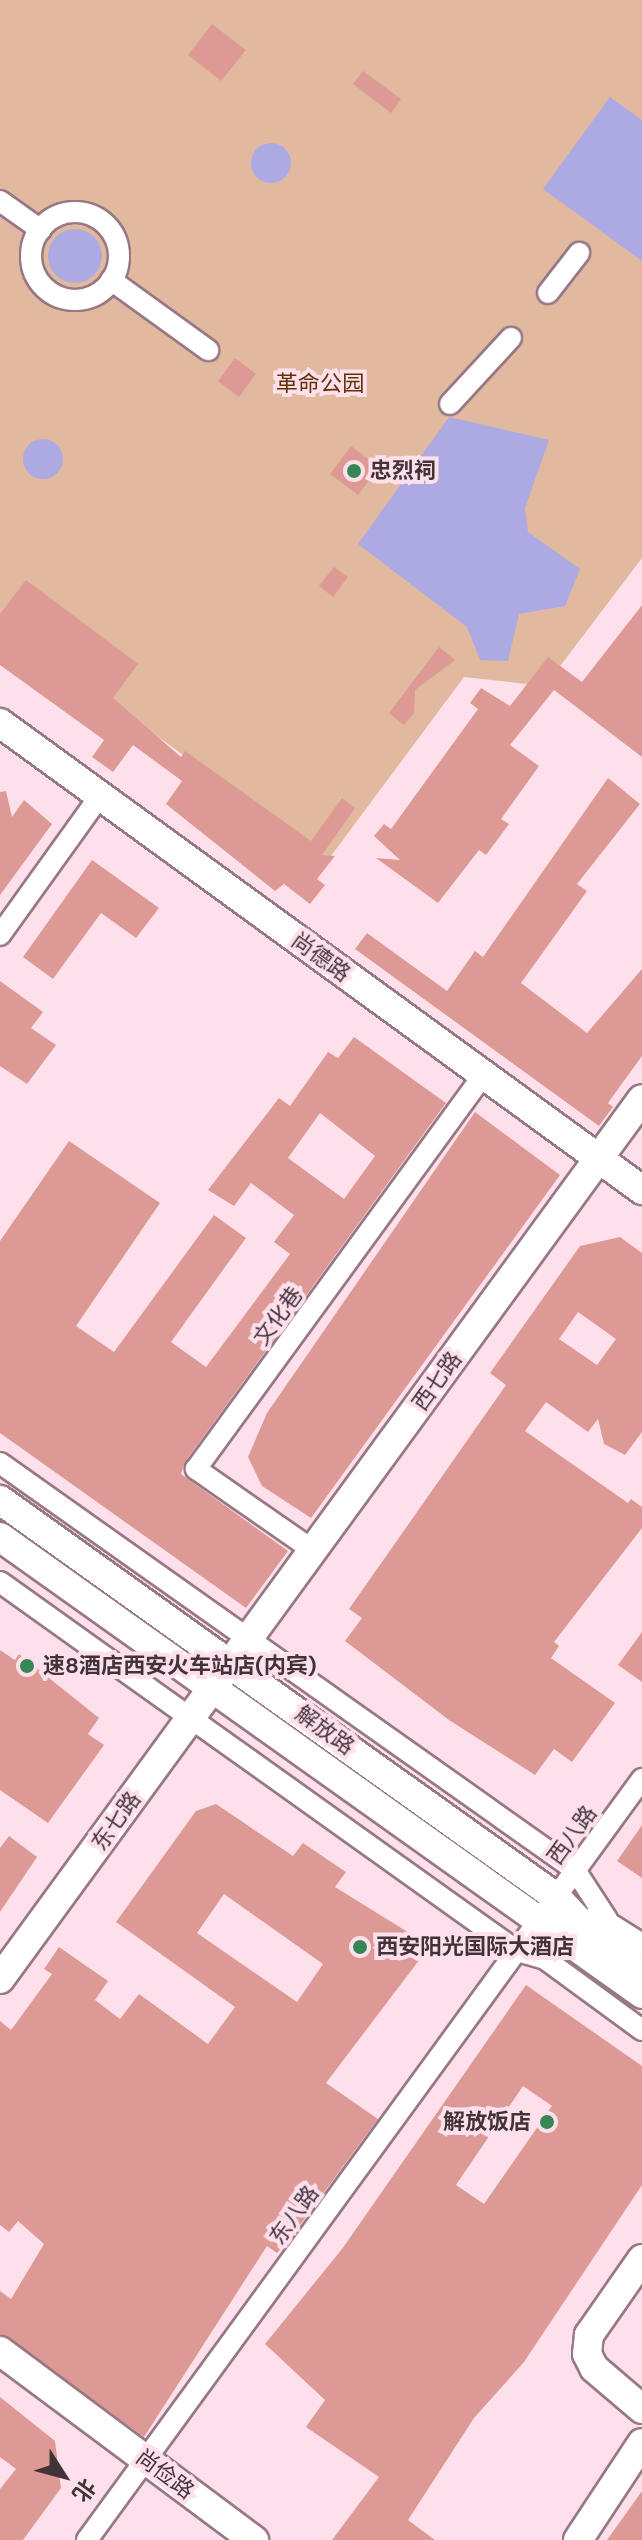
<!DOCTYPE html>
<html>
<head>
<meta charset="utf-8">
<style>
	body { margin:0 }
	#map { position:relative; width:642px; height:2540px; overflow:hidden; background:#fee0ec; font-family:"DM Sans","Noto Sans SC",sans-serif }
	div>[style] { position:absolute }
	.green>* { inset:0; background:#e0b99f }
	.water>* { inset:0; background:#adaae3 }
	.round { border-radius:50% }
	.building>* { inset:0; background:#dd9a95 }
	.roads { filter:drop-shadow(2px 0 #997886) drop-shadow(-2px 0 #997886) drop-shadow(0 2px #997886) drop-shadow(0 -2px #997886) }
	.street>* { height:20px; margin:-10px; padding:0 10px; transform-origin:10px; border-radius:10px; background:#fff }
	.street>.ring { margin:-10px; padding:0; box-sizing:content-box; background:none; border:20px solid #fff; border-radius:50% }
	.secondary>* { height:28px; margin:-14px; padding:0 14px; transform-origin:14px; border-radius:14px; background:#fff }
	.dots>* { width:22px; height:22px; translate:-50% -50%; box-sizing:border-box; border:4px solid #fee0ec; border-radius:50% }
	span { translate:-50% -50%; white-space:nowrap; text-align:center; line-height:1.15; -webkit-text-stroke:8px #fee0ec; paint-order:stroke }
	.park-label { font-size:22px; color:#633202 }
	.poi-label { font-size:22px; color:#423339; font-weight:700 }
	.left { translate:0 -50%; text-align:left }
	.right { translate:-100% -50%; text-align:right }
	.street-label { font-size:22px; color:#423339 }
	.north { position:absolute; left:24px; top:2436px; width:80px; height:80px; -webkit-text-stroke:6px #fee0ec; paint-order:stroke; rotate:126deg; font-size:22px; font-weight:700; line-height:32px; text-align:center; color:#423339 }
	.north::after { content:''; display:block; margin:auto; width:28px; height:36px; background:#423339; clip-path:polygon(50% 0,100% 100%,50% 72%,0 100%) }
</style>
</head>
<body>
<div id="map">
	<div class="green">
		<i style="clip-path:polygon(0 0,642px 0,642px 558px,545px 686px,464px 677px,328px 860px,0 622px)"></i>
	</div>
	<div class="water">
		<i style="clip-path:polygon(610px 97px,642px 120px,642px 261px,543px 189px)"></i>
		<i class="round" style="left:251px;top:143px;width:40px;height:40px"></i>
		<i class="round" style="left:48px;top:229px;width:54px;height:54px"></i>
		<i style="clip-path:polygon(449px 417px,549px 440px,525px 508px,528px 532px,580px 569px,565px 606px,519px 614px,508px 661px,480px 660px,467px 627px,358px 544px)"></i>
		<i class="round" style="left:23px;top:439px;width:40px;height:40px"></i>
	</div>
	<div class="building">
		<i style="clip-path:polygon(212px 24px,246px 50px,221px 81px,188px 55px)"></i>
		<i style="clip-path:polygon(363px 71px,401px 99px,391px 113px,353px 84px)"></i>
		<i style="clip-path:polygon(235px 358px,256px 374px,239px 397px,218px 381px)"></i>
		<i style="clip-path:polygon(351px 446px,379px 467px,358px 495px,330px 474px)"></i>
		<i style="clip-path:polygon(334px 567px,348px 577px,333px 597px,319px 586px)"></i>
		<i style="clip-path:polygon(26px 580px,138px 664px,113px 698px,181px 757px,185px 751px,311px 841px,342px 798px,355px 808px,322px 855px,335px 856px,317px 879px,325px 885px,310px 904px,284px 884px,275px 891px,166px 804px,182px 781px,133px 745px,113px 772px,92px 757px,104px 740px,0 665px,0 614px)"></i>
		<i style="clip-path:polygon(642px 605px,642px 757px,554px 690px,510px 745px,539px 766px,501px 819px,509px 824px,486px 855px,479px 850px,438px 903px,376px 858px,400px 860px,374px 836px,384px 824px,391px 829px,478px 709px,470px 703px,481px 688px,510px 706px,548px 657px,582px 682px)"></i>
		<i style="clip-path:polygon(439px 647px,455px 660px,415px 690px,414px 713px,404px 725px,389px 713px)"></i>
		<i style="clip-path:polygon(608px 778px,640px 804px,577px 884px,587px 891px,521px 983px,587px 1033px,642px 969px,642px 1056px,608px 1103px,613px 1107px,599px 1126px,355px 949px,367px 933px,447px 991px,475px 951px,483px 957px)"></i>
		<i style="clip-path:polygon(6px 791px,12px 817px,24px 800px,52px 824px,0 895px,0 792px)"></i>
		<i style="clip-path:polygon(92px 860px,159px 908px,136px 938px,101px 913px,53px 979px,23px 957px)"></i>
		<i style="clip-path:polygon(0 981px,43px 1012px,31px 1028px,56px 1045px,27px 1084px,0 1066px)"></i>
		<i style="clip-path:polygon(evenodd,354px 1037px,446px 1103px,185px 1462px,181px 1474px,288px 1551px,246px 1608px,0 1433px,0 1241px,69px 1141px,160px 1203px,76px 1326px,114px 1352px,214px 1215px,246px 1238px,171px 1342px,206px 1367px,290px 1254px,274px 1242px,294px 1215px,251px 1183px,234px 1206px,208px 1190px,279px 1098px,290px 1106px,328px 1052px,338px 1058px,354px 1037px,320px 1113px,375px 1156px,344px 1199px,288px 1158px,320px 1113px)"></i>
		<i style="clip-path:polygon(475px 1112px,560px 1175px,311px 1518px,262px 1486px,248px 1457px,267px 1413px)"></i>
		<i style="clip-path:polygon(evenodd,620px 1237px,642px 1253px,642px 1432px,625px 1455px,604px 1444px,598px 1419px,588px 1432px,546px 1402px,525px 1431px,628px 1503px,631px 1499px,642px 1507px,642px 1528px,554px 1642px,559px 1646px,551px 1658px,615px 1703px,572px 1762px,554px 1749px,535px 1775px,449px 1720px,345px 1641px,362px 1618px,349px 1609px,506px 1385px,490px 1373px,580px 1246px,620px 1237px,578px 1312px,616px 1339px,597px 1365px,559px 1339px,578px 1312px)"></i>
		<i style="clip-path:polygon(642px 1632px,642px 1682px,618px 1665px)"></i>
		<i style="clip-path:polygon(0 1650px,15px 1660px,19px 1654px,99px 1718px,88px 1734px,104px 1745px,48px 1823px,0 1790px)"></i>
		<i style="clip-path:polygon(evenodd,216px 1804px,293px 1856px,303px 1843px,346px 1872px,335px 1887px,419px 1939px,423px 1955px,326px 2083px,378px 2119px,291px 2237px,277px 2253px,267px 2246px,144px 2437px,0 2334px,0 2291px,11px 2299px,44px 2244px,18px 2221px,9px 2232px,0 2225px,0 2021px,11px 2030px,52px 1974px,44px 1969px,59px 1947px,108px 1981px,95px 2000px,120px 2019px,139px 1994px,208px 2044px,235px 2007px,116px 1922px,196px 1811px,216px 1804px,224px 1894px,323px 1964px,297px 2002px,197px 1933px,224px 1894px)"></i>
		<i style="clip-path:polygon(642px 1825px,642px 1878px,617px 1861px)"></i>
		<i style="clip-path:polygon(9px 1836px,37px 1857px,0 1912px,0 1848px)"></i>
		<i style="clip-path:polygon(evenodd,526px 1985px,642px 2066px,642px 2185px,524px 2362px,474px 2418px,408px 2520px,435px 2540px,332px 2540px,379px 2477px,306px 2427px,325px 2400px,265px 2344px,342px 2249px,526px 1985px,523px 2086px,552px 2106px,484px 2204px,456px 2185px,523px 2086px)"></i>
		<i style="clip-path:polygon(0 2397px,55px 2441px,61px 2488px,23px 2540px,0 2540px,0 2489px,16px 2469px,0 2457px)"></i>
		<i style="clip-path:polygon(642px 2491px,642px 2540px,607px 2540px)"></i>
	</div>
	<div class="roads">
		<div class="street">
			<i style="left:0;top:201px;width:50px;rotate:35.3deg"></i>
			<i class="ring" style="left:31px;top:212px;width:68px;height:68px"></i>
			<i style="left:111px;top:280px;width:120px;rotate:35.8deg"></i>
			<i style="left:548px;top:293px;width:51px;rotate:-52.2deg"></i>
			<i style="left:450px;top:404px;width:90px;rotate:-47.3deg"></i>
			<i style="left:0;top:935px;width:171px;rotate:-54.3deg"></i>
			<i style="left:0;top:1463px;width:704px;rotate:35.29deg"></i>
			<i style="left:575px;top:1870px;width:59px;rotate:56.9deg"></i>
			<i style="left:314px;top:1551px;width:144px;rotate:-145.2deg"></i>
			<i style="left:196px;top:1469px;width:487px;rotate:-53.9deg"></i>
			<i style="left:0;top:1582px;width:635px;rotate:35.52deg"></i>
			<i style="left:517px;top:1951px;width:29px;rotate:16deg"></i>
			<i style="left:545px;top:1959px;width:120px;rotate:36.2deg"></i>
			<i style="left:596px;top:1915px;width:54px;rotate:32.2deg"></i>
			<i style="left:87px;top:2540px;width:942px;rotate:-53.9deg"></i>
		</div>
		<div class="secondary">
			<i style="left:0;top:723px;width:794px;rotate:36.03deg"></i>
			<i style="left:0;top:1500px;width:683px;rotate:35.53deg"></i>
			<i style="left:556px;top:1897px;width:52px;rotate:46.5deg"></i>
			<i style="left:592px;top:1935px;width:62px;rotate:35.8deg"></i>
			<i style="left:0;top:1537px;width:788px;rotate:35.44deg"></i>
			<i style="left:0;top:1979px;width:1089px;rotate:-53.89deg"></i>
			<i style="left:642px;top:2259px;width:93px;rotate:124.9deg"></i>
			<i style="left:589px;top:2335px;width:19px;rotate:96deg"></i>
			<i style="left:587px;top:2354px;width:16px;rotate:63deg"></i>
			<i style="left:594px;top:2368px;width:63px;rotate:40.5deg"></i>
			<i style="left:0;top:2351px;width:317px;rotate:36.7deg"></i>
			<i style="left:578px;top:2540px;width:116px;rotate:-56.6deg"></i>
		</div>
	</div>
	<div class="dots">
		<i style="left:354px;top:471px;background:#388655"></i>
		<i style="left:27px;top:1666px;background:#388655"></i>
		<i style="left:360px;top:1947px;background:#388655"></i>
		<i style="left:547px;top:2122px;background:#388655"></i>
	</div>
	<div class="park-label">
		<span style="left:320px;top:384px">革命公园</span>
	</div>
	<div class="poi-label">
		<span class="left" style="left:370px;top:471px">忠烈祠</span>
		<span class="left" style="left:43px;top:1666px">速8酒店西安火车站店(内宾)</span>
		<span class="left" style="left:376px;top:1947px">西安阳光国际大酒店</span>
		<span class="right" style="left:531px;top:2122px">解放饭店</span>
	</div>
	<div class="street-label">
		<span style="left:321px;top:957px;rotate:36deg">尚德路</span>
		<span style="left:278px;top:1316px;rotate:-54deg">文化巷</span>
		<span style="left:437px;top:1381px;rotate:-54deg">西七路</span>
		<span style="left:325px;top:1730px;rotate:36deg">解放路</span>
		<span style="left:116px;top:1821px;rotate:-54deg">东七路</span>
		<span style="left:572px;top:1835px;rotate:-54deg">西八路</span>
		<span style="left:294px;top:2215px;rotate:-54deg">东八路</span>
		<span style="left:165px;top:2474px;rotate:37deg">尚俭路</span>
	</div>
	<div class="north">北</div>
</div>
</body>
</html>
